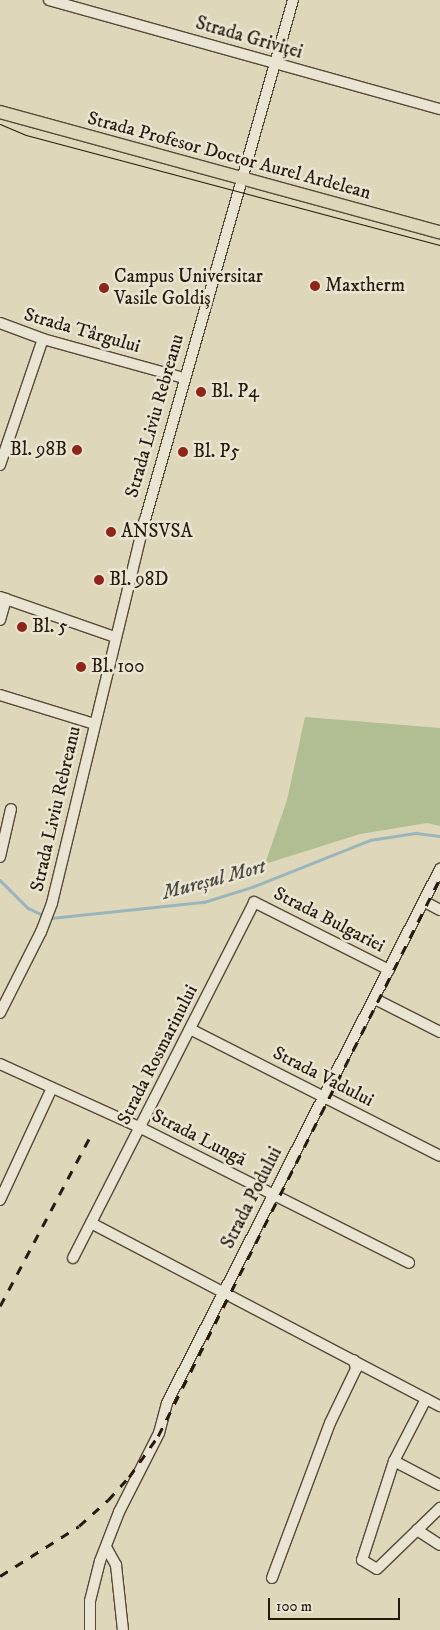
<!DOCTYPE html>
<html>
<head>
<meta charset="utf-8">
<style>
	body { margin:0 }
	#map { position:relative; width:440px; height:1630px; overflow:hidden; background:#dfd7ba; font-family:"IM FELL DW Pica",serif }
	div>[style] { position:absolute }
	.green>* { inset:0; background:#b0be91 }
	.stream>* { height:2.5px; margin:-1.25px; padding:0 1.25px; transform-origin:1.25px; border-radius:1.25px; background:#9ab6bc }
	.roads { filter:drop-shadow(1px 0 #554938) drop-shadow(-1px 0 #554938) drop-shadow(0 1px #554938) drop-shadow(0 -1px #554938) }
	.minor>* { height:10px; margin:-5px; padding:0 5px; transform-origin:5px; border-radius:5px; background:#eae5d2 }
	.major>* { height:12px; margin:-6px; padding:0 6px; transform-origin:6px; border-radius:6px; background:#dfd7ba }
	.tram>* { height:1px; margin:-0.5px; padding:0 0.5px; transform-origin:0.5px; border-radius:0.5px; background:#271a0c }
	.rail>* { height:2.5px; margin-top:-1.25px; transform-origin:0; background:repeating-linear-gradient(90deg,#271a0c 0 9px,transparent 0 18px) }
	.dots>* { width:14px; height:14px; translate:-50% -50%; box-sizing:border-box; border:2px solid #eae5d2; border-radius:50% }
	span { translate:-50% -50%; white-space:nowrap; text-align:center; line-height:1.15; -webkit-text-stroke:5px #eae5d2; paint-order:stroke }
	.street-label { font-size:19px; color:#271a0c }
	.poi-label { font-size:19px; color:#271a0c }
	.left { translate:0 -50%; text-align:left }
	.right { translate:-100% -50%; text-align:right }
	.water-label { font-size:20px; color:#4a4941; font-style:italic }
	.scale { position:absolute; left:268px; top:1598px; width:132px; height:22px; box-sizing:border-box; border:2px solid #271a0c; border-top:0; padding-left:6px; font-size:15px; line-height:18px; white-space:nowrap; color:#271a0c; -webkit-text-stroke:4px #eae5d2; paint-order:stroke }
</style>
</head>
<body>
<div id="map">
	<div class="green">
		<i style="clip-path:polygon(305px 717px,440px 728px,440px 826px,427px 823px,360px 834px,265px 864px,287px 800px)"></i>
	</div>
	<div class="stream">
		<i style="left:0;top:880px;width:40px;rotate:45deg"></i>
		<i style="left:28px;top:908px;width:17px;rotate:25deg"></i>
		<i style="left:51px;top:918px;width:154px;rotate:-6deg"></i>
		<i style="left:204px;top:902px;width:50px;rotate:-17.4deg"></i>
		<i style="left:252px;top:887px;width:127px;rotate:-21.7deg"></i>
		<i style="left:370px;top:840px;width:47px;rotate:-8.7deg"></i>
		<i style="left:416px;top:833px;width:24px;rotate:7deg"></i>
	</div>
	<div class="roads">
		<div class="minor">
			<i style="left:49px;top:0;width:406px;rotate:15.6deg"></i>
			<i style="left:0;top:323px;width:46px;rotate:20.4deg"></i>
			<i style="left:43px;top:339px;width:146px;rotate:15.5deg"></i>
			<i style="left:0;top:465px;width:133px;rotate:-71.2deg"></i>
			<i style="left:0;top:597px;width:122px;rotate:19.2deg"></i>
			<i style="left:0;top:620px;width:22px;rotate:-74deg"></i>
			<i style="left:0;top:695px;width:98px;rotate:17.1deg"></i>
			<i style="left:0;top:857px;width:49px;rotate:-77.1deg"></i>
			<i style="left:425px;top:902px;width:17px;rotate:28deg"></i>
			<i style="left:375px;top:999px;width:73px;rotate:26.9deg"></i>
			<i style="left:0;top:1013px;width:91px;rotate:-63.2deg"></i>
			<i style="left:41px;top:932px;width:31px;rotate:-69deg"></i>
			<i style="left:52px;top:903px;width:394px;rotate:-76.4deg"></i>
			<i style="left:145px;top:520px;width:541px;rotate:-74.11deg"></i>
			<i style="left:190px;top:1029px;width:280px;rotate:26.9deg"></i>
			<i style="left:0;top:1064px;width:155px;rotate:24.4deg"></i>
			<i style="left:141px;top:1128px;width:300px;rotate:26.7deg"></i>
			<i style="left:0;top:1200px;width:123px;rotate:-65.1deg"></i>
			<i style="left:91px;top:1223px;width:394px;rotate:27.7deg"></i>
			<i style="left:73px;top:1258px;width:399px;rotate:-63deg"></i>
			<i style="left:254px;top:902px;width:151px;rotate:26.7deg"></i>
			<i style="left:426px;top:1399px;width:70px;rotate:117.3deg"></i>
			<i style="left:394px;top:1461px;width:52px;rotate:27.6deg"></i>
			<i style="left:394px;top:1461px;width:104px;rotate:107.9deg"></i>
			<i style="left:362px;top:1560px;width:17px;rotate:31deg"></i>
			<i style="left:377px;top:1569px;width:88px;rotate:-44.1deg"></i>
			<i style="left:417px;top:1530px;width:27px;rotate:33deg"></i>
			<i style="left:106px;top:1547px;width:21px;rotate:61deg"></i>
			<i style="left:116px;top:1565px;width:65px;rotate:83.9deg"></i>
			<i style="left:272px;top:1578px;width:165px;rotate:-69.5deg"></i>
			<i style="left:330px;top:1423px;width:60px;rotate:-64.3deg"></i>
			<i style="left:356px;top:1369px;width:9px;rotate:-103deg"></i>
			<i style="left:90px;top:1630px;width:29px;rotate:-90deg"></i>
			<i style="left:90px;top:1601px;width:41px;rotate:-76deg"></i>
			<i style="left:100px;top:1561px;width:53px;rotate:-68.8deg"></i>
			<i style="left:119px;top:1512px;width:89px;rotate:-63.1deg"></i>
			<i style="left:159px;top:1433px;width:31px;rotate:-75deg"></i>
			<i style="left:167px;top:1403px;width:600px;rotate:-62.92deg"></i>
		</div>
		<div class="major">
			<i style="left:0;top:112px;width:456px;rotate:15.3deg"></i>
		</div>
	</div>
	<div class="tram">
		<i style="left:0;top:124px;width:28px;rotate:23deg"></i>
		<i style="left:26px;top:135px;width:428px;rotate:14.9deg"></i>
	</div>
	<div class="rail">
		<i style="left:0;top:1306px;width:198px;rotate:-62deg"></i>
		<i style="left:0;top:1576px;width:93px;rotate:-32.3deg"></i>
		<i style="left:79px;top:1526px;width:39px;rotate:-42deg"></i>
		<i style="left:108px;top:1500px;width:31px;rotate:-48deg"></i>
		<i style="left:129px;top:1477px;width:50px;rotate:-54.7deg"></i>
		<i style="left:158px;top:1436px;width:625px;rotate:-63.19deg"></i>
	</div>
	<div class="dots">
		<i style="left:315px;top:286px;background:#8f2418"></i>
		<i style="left:104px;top:288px;background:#8f2418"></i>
		<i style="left:201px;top:392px;background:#8f2418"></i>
		<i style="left:77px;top:450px;background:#8f2418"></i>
		<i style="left:183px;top:452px;background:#8f2418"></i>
		<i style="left:111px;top:532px;background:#8f2418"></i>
		<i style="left:99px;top:580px;background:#8f2418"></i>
		<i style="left:22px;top:627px;background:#8f2418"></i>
		<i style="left:81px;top:667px;background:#8f2418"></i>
	</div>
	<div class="street-label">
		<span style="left:249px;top:38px;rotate:16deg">Strada Griviței</span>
		<span style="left:229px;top:156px;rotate:15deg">Strada Profesor Doctor Aurel Ardelean</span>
		<span style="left:82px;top:331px;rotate:16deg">Strada Târgului</span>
		<span style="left:155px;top:416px;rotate:-74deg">Strada Liviu Rebreanu</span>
		<span style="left:56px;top:809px;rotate:-77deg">Strada Liviu Rebreanu</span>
		<span style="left:329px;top:920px;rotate:27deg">Strada Bulgariei</span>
		<span style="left:158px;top:1055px;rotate:-63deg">Strada Rosmarinului</span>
		<span style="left:323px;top:1077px;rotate:27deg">Strada Vadului</span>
		<span style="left:199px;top:1138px;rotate:27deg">Strada Lungă</span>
		<span style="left:252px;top:1198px;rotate:-63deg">Strada Podului</span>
	</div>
	<div class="poi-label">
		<span class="left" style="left:114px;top:288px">Campus Universitar<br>Vasile Goldiș</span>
		<span class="left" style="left:325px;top:286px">Maxtherm</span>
		<span class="left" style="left:211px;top:392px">Bl. P4</span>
		<span class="right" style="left:67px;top:450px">Bl. 98B</span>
		<span class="left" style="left:193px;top:452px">Bl. P5</span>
		<span class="left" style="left:121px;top:532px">ANSVSA</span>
		<span class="left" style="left:109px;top:580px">Bl. 98D</span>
		<span class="left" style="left:32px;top:627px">Bl. 5</span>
		<span class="left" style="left:91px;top:667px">Bl. 100</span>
	</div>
	<div class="water-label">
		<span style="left:214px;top:880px;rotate:-15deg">Mureșul Mort</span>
	</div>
	<div class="scale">100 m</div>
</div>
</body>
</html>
